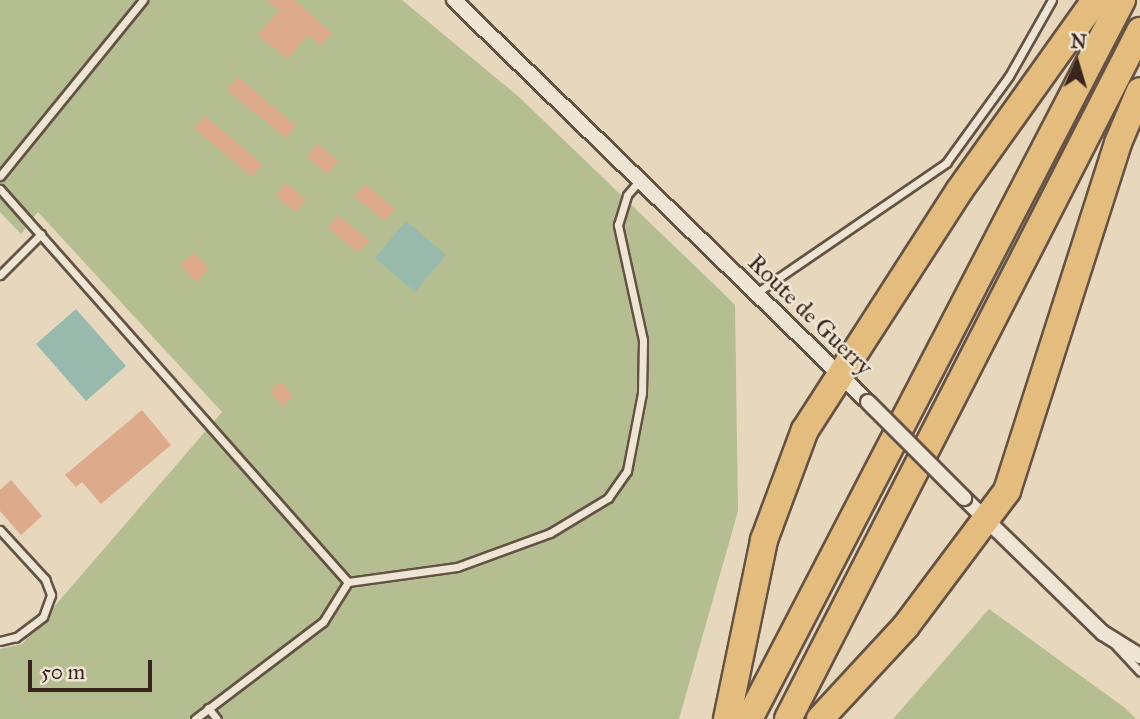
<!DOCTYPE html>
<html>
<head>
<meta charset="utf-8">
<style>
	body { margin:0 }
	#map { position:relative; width:1140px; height:719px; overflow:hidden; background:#e6d7bd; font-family:"IM FELL Great Primer",serif }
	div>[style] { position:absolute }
	.green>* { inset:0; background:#b5be91 }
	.water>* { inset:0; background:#97baad }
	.building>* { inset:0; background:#deaa8c }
	.roads { filter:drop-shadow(2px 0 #645245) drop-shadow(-2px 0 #645245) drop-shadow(0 2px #645245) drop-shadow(0 -2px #645245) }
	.lane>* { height:7px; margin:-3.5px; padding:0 3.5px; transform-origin:3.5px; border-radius:3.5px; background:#efe5d4 }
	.street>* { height:14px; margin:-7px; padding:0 7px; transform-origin:7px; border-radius:7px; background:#efe5d4 }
	.highway>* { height:26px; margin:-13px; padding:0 13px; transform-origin:13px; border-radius:13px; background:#e3bc7e }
	.bridges { filter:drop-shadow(2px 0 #645245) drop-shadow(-2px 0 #645245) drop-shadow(0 2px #645245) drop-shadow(0 -2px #645245) }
	.street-bridge>* { height:14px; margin:-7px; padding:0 7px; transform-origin:7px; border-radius:7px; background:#efe5d4 }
	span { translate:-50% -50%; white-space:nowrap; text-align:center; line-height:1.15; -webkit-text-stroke:5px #efe5d4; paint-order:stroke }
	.street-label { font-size:24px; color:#39251d }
	.north { position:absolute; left:1042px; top:28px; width:70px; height:70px; -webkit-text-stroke:5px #efe5d4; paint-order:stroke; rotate:4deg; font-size:19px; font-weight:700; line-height:28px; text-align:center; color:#39251d }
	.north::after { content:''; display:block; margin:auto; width:24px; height:32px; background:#39251d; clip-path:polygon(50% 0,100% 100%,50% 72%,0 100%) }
	.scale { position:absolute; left:28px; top:660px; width:124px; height:32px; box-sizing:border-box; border:4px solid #39251d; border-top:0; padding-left:9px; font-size:21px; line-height:24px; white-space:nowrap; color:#39251d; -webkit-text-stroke:5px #efe5d4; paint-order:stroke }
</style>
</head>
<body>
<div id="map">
	<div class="green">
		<i style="clip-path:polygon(0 0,402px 0,519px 97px,722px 292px,735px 305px,738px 511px,679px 719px,0 719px,0 649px,22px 644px,222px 412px,38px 212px,21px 234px,0 212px)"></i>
		<i style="clip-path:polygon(989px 609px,1125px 708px,1136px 719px,893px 719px)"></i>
	</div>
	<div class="water">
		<i style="clip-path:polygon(406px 221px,446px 255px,415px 292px,375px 258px)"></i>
		<i style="clip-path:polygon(76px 309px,126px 366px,86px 401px,36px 344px)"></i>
	</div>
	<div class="building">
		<i style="clip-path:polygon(267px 0,294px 0,332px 33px,320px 46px,308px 35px,288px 59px,258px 35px,279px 10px)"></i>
		<i style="clip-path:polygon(238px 77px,296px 126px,286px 138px,227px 90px)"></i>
		<i style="clip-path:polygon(205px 116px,263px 165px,252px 177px,194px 128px)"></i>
		<i style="clip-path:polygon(318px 144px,338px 161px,327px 174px,307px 157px)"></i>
		<i style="clip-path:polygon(286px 183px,306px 200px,295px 212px,275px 195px)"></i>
		<i style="clip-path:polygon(365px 184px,395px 209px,385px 221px,354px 196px)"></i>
		<i style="clip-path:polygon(338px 215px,369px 240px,358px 253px,328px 228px)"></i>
		<i style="clip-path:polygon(194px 253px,209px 269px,196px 282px,180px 265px)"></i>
		<i style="clip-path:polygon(281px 382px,293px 396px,282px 406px,270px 392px)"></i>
		<i style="clip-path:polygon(142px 410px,171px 445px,101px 504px,82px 482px,76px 487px,65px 475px)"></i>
		<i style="clip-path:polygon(11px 480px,42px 516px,21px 535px,0 511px,0 490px)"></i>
	</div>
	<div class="roads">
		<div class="lane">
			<i style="left:0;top:176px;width:227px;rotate:-50.9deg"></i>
			<i style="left:0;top:189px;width:525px;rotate:48.48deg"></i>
			<i style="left:0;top:275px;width:58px;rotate:-45deg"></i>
			<i style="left:755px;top:294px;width:232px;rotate:-34.4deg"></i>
			<i style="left:946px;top:163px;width:107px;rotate:-54.1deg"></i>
			<i style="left:1009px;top:76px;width:87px;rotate:-60.5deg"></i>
			<i style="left:0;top:530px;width:67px;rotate:47.4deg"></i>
			<i style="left:45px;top:579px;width:17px;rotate:69deg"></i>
			<i style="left:51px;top:595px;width:23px;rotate:110deg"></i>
			<i style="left:43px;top:617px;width:34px;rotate:143deg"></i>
			<i style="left:16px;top:637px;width:16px;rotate:166deg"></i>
			<i style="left:1116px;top:646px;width:35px;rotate:47deg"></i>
			<i style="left:208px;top:708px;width:14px;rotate:51deg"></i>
			<i style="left:195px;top:719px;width:161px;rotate:-37.2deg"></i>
			<i style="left:323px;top:622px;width:47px;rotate:-58deg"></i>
			<i style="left:348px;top:582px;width:110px;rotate:-7.8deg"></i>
			<i style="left:457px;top:567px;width:99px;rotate:-20.1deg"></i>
			<i style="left:550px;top:533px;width:68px;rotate:-31.1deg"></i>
			<i style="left:608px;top:498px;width:33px;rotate:-55deg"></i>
			<i style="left:627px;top:471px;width:79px;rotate:-79.1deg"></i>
			<i style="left:642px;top:393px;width:53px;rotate:-88.9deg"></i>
			<i style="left:643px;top:340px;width:118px;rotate:-102.3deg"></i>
			<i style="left:618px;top:225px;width:31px;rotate:-73deg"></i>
			<i style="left:627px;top:195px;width:18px;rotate:-49deg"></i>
		</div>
		<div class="street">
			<i style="left:454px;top:0;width:577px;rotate:44.16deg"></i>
			<i style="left:964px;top:498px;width:194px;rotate:44.2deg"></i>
			<i style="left:1103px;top:633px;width:44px;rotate:31.9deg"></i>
		</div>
		<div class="highway">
			<i style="left:727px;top:719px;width:183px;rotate:-78.3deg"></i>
			<i style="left:764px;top:540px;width:117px;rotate:-69.6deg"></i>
			<i style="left:805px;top:430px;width:284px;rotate:-57.2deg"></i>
			<i style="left:959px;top:191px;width:234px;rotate:-54.5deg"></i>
			<i style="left:749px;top:719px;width:810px;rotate:-62.58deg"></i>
			<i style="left:788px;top:719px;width:773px;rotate:-62.9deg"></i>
			<i style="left:820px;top:719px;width:127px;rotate:-47.2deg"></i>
			<i style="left:906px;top:626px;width:169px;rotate:-53.2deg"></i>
			<i style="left:1007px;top:491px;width:365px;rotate:-72.3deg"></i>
			<i style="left:1118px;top:143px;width:56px;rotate:-67.1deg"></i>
		</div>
	</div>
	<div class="bridges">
		<div class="street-bridge">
			<i style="left:868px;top:402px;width:136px;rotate:45deg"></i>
		</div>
	</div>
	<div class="street-label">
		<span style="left:810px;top:315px;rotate:44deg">Route de Guerry</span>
	</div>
	<div class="north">N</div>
	<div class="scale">50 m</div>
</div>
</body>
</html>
